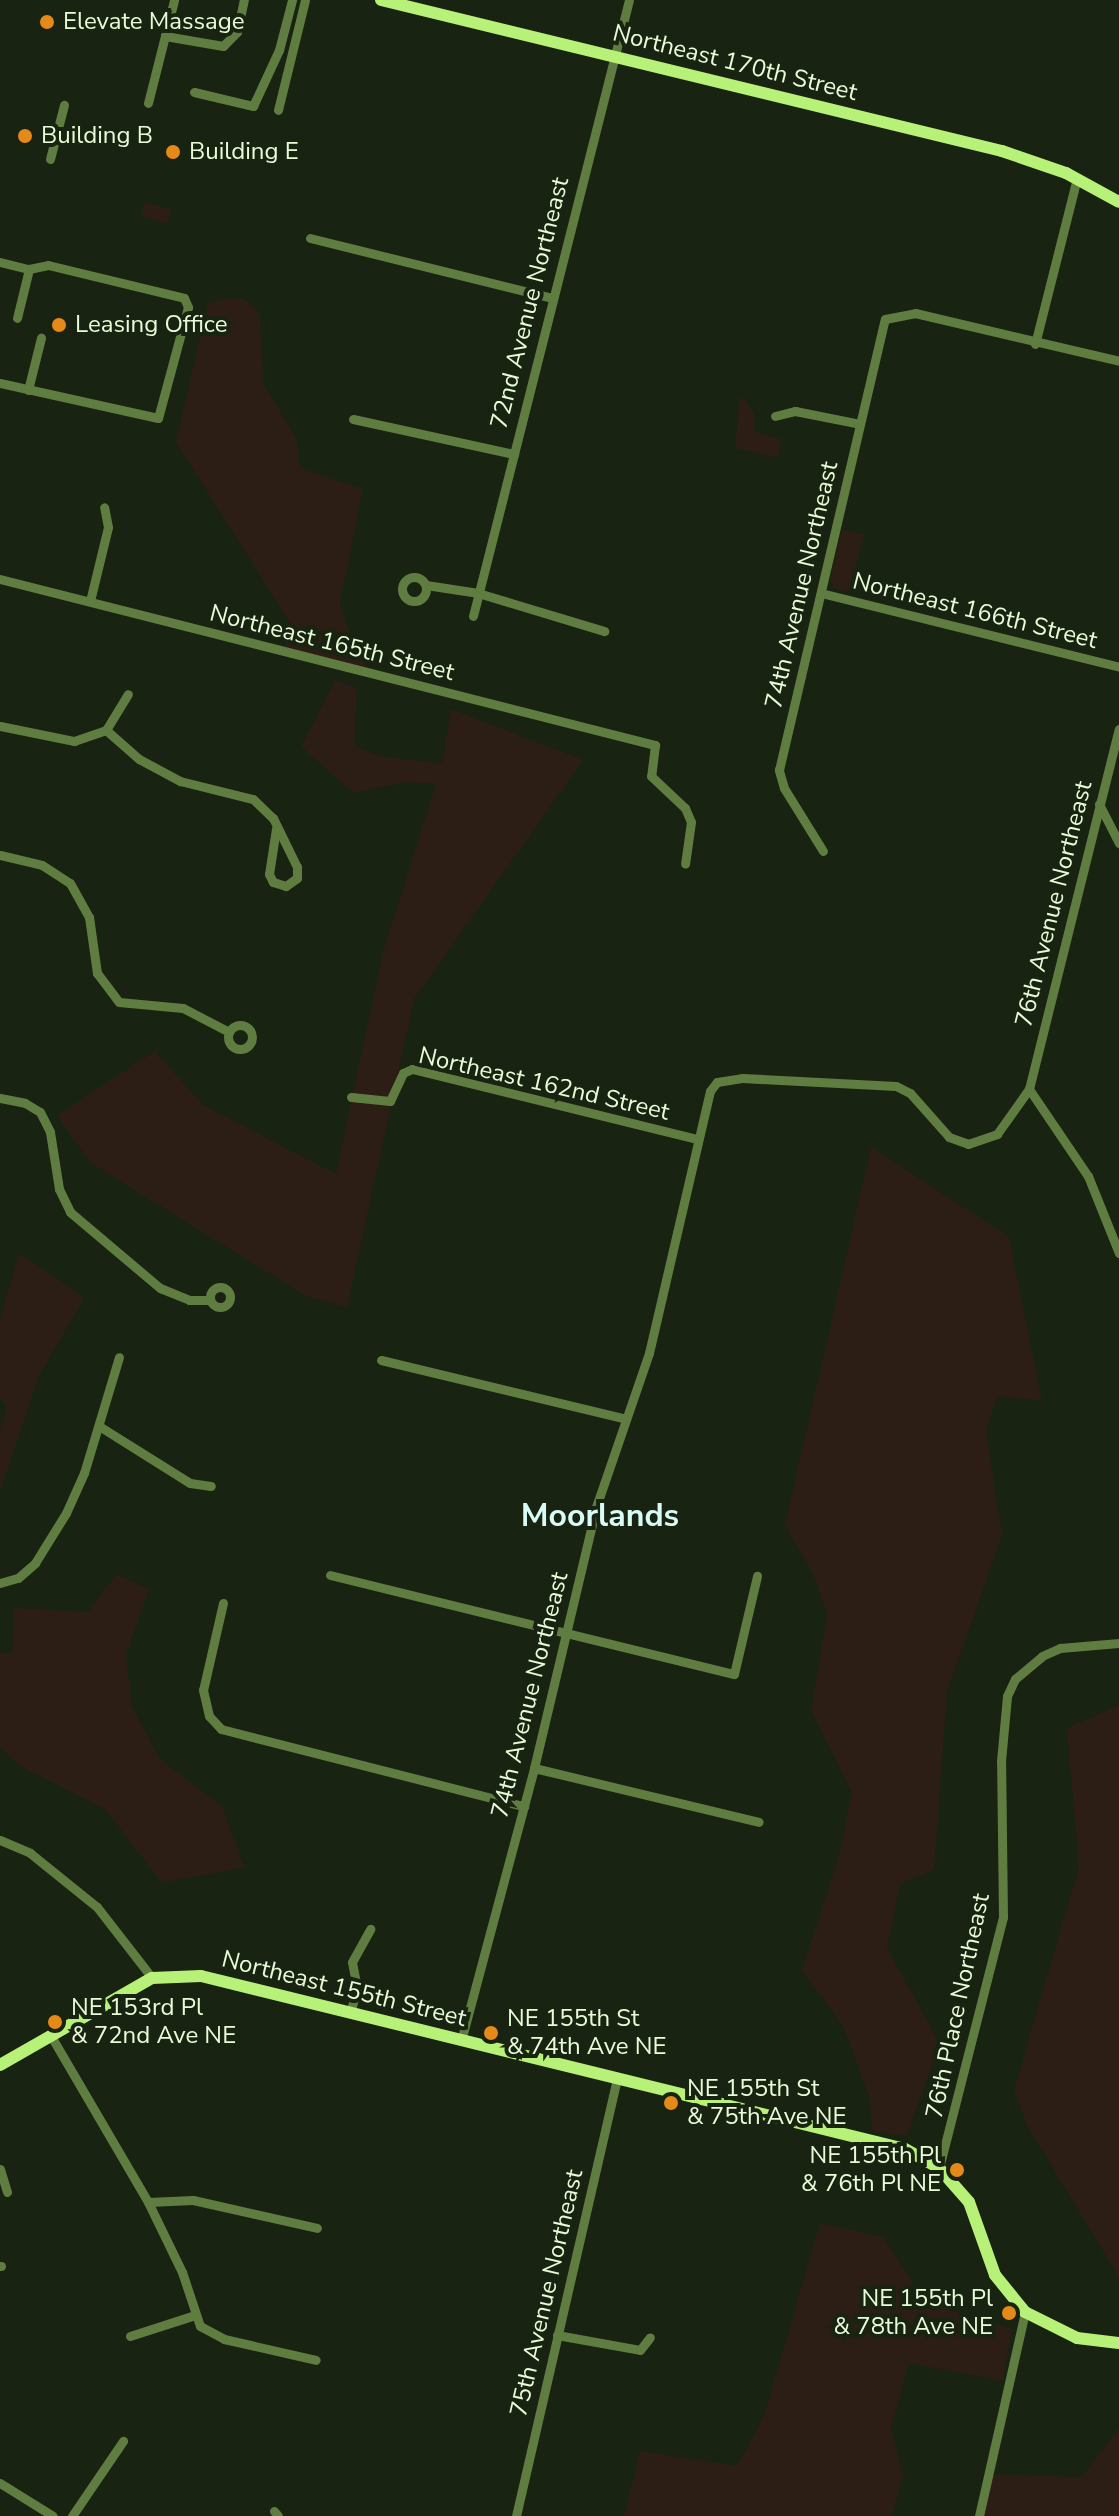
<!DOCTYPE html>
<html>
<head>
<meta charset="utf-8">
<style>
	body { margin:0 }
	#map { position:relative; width:1119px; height:2516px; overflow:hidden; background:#182311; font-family:"Nunito Sans",sans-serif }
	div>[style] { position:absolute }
	.green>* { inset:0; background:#2c1e15 }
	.street>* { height:9px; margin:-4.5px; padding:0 4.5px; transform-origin:4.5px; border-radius:4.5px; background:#607d41 }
	.street>.ring { margin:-4.5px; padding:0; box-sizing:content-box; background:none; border:9px solid #607d41; border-radius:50% }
	.secondary>* { height:12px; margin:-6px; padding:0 6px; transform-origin:6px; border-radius:6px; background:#b7f178 }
	.dots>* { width:22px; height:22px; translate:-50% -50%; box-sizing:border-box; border:4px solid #182311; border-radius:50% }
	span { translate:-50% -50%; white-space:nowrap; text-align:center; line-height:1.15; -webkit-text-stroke:8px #182311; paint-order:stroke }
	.poi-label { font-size:24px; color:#e7fbd7 }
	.left { translate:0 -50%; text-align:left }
	.right { translate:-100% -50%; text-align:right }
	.street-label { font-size:24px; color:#e7fbd7 }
	.district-label { font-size:32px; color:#d9fbf5; font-weight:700 }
</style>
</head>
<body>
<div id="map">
	<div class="green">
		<i style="clip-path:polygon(145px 202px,171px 209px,167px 223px,141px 216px)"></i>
		<i style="clip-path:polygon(228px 298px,244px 299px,260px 315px,263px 383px,297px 440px,299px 468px,363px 489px,340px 603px,355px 650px,371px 672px,284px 650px,290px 623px,176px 442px,208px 303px)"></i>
		<i style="clip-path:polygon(740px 395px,754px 412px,755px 432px,781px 439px,778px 458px,735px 448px)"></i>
		<i style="clip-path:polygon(842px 530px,864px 535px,849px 592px,833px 588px,830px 580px)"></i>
		<i style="clip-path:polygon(335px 680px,357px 688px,354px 746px,381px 756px,442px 764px,451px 709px,583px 760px,414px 999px,347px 1307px,308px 1297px,91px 1163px,57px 1116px,155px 1051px,203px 1105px,336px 1174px,383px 952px,436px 784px,404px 782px,354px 793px,301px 747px)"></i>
		<i style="clip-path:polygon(871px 1147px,1009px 1237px,1042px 1401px,997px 1396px,986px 1432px,1002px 1534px,947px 1692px,934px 1870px,900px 1884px,887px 1948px,940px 2044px,906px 2136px,872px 2131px,870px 2099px,843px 2026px,802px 1970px,839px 1856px,852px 1792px,811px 1711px,827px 1615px,813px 1574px,785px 1525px)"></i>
		<i style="clip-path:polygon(19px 1253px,84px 1298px,39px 1376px,0 1492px,0 1429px,7px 1408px,0 1397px,0 1320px)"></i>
		<i style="clip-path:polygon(116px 1574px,149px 1589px,126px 1655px,132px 1706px,159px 1758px,223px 1808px,244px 1867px,162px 1883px,106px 1810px,21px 1766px,0 1748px,0 1652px,12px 1654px,14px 1608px,89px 1612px)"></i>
		<i style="clip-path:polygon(1119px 1705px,1119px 2277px,1026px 2124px,1014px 2090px,1079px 1867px,1067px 1728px)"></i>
		<i style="clip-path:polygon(820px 2223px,883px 2237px,926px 2303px,1012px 2329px,1003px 2381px,909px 2363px,891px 2427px,903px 2477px,892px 2516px,624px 2516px,640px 2451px,737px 2466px,764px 2416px)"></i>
		<i style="clip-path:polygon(1119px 2428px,1119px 2516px,979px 2516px,989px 2474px,1082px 2477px)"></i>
	</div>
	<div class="street">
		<i style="left:165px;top:36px;width:59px;rotate:9.8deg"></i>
		<i style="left:223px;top:46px;width:20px;rotate:-45deg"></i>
		<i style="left:237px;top:32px;width:33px;rotate:-78deg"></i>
		<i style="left:194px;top:92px;width:61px;rotate:13.3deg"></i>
		<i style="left:253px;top:106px;width:62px;rotate:-65.1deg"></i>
		<i style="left:279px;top:50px;width:52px;rotate:-75.4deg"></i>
		<i style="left:148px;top:103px;width:106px;rotate:-75.8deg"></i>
		<i style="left:278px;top:110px;width:113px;rotate:-76.2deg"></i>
		<i style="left:50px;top:159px;width:56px;rotate:-75.5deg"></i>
		<i style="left:310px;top:238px;width:249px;rotate:13.9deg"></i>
		<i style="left:0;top:262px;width:30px;rotate:14deg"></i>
		<i style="left:29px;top:269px;width:19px;rotate:-12deg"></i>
		<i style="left:48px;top:265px;width:140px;rotate:13.6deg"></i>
		<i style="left:184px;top:298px;width:10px;rotate:66deg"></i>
		<i style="left:188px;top:307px;width:115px;rotate:105.1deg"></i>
		<i style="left:158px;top:418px;width:162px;rotate:-167.5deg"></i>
		<i style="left:17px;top:318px;width:50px;rotate:-76.2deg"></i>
		<i style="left:1035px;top:344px;width:171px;rotate:-75.8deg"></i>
		<i style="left:28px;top:390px;width:54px;rotate:-76deg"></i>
		<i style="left:775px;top:416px;width:21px;rotate:-14deg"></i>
		<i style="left:795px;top:411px;width:66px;rotate:11.3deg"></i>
		<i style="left:353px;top:419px;width:165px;rotate:12.3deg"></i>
		<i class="ring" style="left:402px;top:577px;width:15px;height:15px"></i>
		<i style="left:0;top:579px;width:676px;rotate:14.22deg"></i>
		<i style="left:655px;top:745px;width:31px;rotate:97deg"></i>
		<i style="left:651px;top:776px;width:47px;rotate:43.3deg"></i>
		<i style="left:685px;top:808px;width:15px;rotate:67deg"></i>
		<i style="left:691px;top:822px;width:42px;rotate:98.1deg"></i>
		<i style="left:426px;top:585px;width:53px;rotate:8.7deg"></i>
		<i style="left:478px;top:593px;width:132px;rotate:16.8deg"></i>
		<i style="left:821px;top:593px;width:307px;rotate:13.9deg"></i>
		<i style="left:90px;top:601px;width:76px;rotate:-76.3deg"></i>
		<i style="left:108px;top:527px;width:20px;rotate:-101deg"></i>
		<i style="left:473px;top:616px;width:635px;rotate:-75.79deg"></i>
		<i style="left:0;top:726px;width:76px;rotate:11.5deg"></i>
		<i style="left:74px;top:741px;width:34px;rotate:-19deg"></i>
		<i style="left:106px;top:730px;width:44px;rotate:41.3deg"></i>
		<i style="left:139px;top:759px;width:47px;rotate:28.2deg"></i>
		<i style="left:180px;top:781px;width:75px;rotate:13.9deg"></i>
		<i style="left:253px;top:799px;width:28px;rotate:44deg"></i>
		<i style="left:273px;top:818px;width:55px;rotate:63.9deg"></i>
		<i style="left:297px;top:867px;width:11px;rotate:90deg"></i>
		<i style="left:297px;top:878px;width:14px;rotate:144deg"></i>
		<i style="left:286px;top:886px;width:14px;rotate:-163deg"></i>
		<i style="left:273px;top:882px;width:9px;rotate:-117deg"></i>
		<i style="left:269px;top:874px;width:46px;rotate:-81.2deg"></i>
		<i style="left:106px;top:730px;width:42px;rotate:-58.6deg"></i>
		<i style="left:1099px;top:804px;width:44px;rotate:62.9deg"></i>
		<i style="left:823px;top:851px;width:74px;rotate:-121.8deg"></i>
		<i style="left:784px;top:788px;width:19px;rotate:-106deg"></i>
		<i style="left:779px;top:770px;width:463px;rotate:-76.8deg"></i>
		<i style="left:885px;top:319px;width:31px;rotate:-11deg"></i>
		<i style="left:915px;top:313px;width:210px;rotate:13.2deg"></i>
		<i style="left:0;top:855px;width:43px;rotate:13.4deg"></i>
		<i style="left:42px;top:865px;width:33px;rotate:33deg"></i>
		<i style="left:70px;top:883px;width:39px;rotate:61deg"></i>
		<i style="left:89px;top:917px;width:57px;rotate:81.9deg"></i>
		<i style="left:97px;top:973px;width:36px;rotate:53deg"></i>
		<i style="left:119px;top:1002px;width:64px;rotate:5.4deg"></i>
		<i style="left:183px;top:1008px;width:52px;rotate:27.6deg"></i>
		<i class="ring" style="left:228px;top:1025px;width:15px;height:15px"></i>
		<i style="left:1029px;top:1089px;width:105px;rotate:55.9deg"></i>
		<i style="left:1088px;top:1176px;width:83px;rotate:68.1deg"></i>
		<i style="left:351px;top:1097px;width:39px;rotate:6deg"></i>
		<i style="left:390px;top:1101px;width:31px;rotate:-65deg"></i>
		<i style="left:403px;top:1073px;width:10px;rotate:-24deg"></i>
		<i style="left:412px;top:1069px;width:294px;rotate:13.8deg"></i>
		<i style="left:0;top:1098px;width:25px;rotate:11deg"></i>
		<i style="left:25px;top:1103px;width:17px;rotate:31deg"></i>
		<i style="left:40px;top:1112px;width:22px;rotate:63deg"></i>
		<i style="left:50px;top:1132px;width:58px;rotate:81deg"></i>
		<i style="left:59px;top:1189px;width:25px;rotate:64deg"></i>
		<i style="left:70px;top:1212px;width:118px;rotate:40.2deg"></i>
		<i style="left:160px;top:1288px;width:31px;rotate:22deg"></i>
		<i style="left:189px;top:1300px;width:21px"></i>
		<i class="ring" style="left:210px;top:1287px;width:11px;height:11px"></i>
		<i style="left:381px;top:1360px;width:249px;rotate:13.5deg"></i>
		<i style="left:99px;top:1426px;width:107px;rotate:32.1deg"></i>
		<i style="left:190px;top:1483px;width:21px;rotate:8deg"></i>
		<i style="left:330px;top:1575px;width:416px;rotate:13.8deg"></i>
		<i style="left:734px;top:1674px;width:101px;rotate:-76.8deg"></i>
		<i style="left:0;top:1583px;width:19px;rotate:-16deg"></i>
		<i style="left:18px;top:1578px;width:23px;rotate:-41deg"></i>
		<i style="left:35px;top:1563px;width:59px;rotate:-58.2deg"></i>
		<i style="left:66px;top:1513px;width:44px;rotate:-65.8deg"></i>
		<i style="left:84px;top:1473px;width:121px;rotate:-73.2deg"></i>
		<i style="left:223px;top:1603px;width:89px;rotate:102.9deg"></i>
		<i style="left:203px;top:1690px;width:27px;rotate:77deg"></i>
		<i style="left:209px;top:1716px;width:18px;rotate:47deg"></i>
		<i style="left:221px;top:1729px;width:313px;rotate:14.3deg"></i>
		<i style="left:534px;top:1768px;width:231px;rotate:13.5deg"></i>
		<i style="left:0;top:1840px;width:33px;rotate:23deg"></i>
		<i style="left:30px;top:1853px;width:86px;rotate:38.9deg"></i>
		<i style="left:97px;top:1907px;width:90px;rotate:52.2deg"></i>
		<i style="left:350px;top:2013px;width:26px;rotate:-74deg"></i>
		<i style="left:357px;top:1988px;width:26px;rotate:-101deg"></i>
		<i style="left:352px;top:1962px;width:38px;rotate:-61deg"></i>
		<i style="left:51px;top:2036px;width:192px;rotate:59.7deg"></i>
		<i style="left:148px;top:2202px;width:78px;rotate:64.1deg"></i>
		<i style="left:182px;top:2272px;width:57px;rotate:71.6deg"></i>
		<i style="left:200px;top:2326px;width:27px;rotate:28deg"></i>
		<i style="left:224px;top:2339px;width:94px;rotate:12.9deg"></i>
		<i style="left:461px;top:2041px;width:283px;rotate:-75deg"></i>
		<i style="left:534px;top:1768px;width:268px;rotate:-76.6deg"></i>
		<i style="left:596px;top:1507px;width:163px;rotate:-71deg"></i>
		<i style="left:649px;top:1353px;width:269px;rotate:-76.9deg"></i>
		<i style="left:710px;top:1091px;width:11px;rotate:-52deg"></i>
		<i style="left:717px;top:1082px;width:25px;rotate:-9deg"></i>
		<i style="left:742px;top:1078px;width:154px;rotate:3deg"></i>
		<i style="left:896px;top:1086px;width:16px;rotate:27deg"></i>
		<i style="left:910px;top:1093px;width:59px;rotate:48.4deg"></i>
		<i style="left:949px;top:1137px;width:20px;rotate:20deg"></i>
		<i style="left:968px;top:1144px;width:31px;rotate:-19deg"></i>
		<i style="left:997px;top:1134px;width:55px;rotate:-54.6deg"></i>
		<i style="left:1029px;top:1089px;width:371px;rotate:-76deg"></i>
		<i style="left:939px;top:2168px;width:259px;rotate:-75.7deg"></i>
		<i style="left:1003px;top:1917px;width:156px;rotate:-90.7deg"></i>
		<i style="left:1001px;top:1761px;width:65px;rotate:-84.7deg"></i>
		<i style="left:1007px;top:1696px;width:19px;rotate:-65deg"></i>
		<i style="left:1015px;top:1679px;width:35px;rotate:-40deg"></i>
		<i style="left:1042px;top:1656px;width:20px;rotate:-24deg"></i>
		<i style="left:1060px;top:1648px;width:59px;rotate:-4.8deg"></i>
		<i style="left:0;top:2169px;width:24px;rotate:73deg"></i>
		<i style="left:148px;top:2202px;width:45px;rotate:-2.5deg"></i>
		<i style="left:193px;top:2200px;width:127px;rotate:12.7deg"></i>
		<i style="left:0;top:2266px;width:1px"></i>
		<i style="left:557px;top:2335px;width:84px;rotate:10.2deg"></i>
		<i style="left:640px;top:2350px;width:16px;rotate:-52deg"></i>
		<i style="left:130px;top:2336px;width:68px;rotate:-17.9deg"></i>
		<i style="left:0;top:2483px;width:62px;rotate:31.9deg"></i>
		<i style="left:274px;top:2511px;width:6px;rotate:51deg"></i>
		<i style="left:72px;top:2516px;width:91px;rotate:-55.8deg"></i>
		<i style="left:516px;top:2516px;width:448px;rotate:-77deg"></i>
		<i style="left:979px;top:2516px;width:209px;rotate:-77.3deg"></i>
	</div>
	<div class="secondary">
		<i style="left:381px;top:0;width:639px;rotate:13.67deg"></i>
		<i style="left:1002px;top:151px;width:68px;rotate:19deg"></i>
		<i style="left:1066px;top:173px;width:60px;rotate:28.7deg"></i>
		<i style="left:0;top:2065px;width:175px;rotate:-29.8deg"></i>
		<i style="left:152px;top:1978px;width:49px;rotate:-2.3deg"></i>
		<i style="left:201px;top:1976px;width:725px;rotate:13.81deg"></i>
		<i style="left:905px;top:2149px;width:39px;rotate:29deg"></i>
		<i style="left:939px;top:2168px;width:45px;rotate:48.6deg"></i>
		<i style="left:969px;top:2202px;width:77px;rotate:70.4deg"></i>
		<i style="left:995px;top:2275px;width:48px;rotate:51deg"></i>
		<i style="left:1025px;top:2312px;width:58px;rotate:26.6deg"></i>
		<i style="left:1077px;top:2338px;width:42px;rotate:6.8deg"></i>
	</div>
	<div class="dots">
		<i style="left:47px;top:22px;background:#e58919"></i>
		<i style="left:25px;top:136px;background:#e58919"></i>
		<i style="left:173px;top:152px;background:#e58919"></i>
		<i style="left:59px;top:325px;background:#e58919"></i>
		<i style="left:55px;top:2022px;background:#e58919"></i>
		<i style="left:491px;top:2033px;background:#e58919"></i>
		<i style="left:671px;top:2103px;background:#e58919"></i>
		<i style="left:957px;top:2170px;background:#e58919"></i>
		<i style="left:1009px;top:2313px;background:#e58919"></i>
	</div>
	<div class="poi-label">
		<span class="left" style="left:63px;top:22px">Elevate Massage</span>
		<span class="left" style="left:41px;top:136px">Building B</span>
		<span class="left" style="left:189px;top:152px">Building E</span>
		<span class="left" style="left:75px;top:325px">Leasing Office</span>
		<span class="left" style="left:71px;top:2022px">NE 153rd Pl<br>&amp; 72nd Ave NE</span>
		<span class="left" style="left:507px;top:2033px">NE 155th St<br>&amp; 74th Ave NE</span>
		<span class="left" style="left:687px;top:2103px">NE 155th St<br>&amp; 75th Ave NE</span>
		<span class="right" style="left:941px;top:2170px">NE 155th Pl<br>&amp; 76th Pl NE</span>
		<span class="right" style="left:993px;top:2313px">NE 155th Pl<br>&amp; 78th Ave NE</span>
	</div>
	<div class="street-label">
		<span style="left:735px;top:63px;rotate:14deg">Northeast 170th Street</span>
		<span style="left:530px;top:303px;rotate:-76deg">72nd Avenue Northeast</span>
		<span style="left:802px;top:585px;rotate:-77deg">74th Avenue Northeast</span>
		<span style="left:975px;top:611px;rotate:14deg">Northeast 166th Street</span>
		<span style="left:332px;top:643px;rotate:14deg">Northeast 165th Street</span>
		<span style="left:1054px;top:904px;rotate:-76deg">76th Avenue Northeast</span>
		<span style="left:544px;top:1084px;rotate:13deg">Northeast 162nd Street</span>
		<span style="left:530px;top:1695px;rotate:-76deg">74th Avenue Northeast</span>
		<span style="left:344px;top:1989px;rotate:14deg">Northeast 155th Street</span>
		<span style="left:958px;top:2006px;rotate:-78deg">76th Place Northeast</span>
		<span style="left:547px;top:2293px;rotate:-77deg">75th Avenue Northeast</span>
	</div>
	<div class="district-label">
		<span style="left:600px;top:1516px">Moorlands</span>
	</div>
</div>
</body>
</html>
